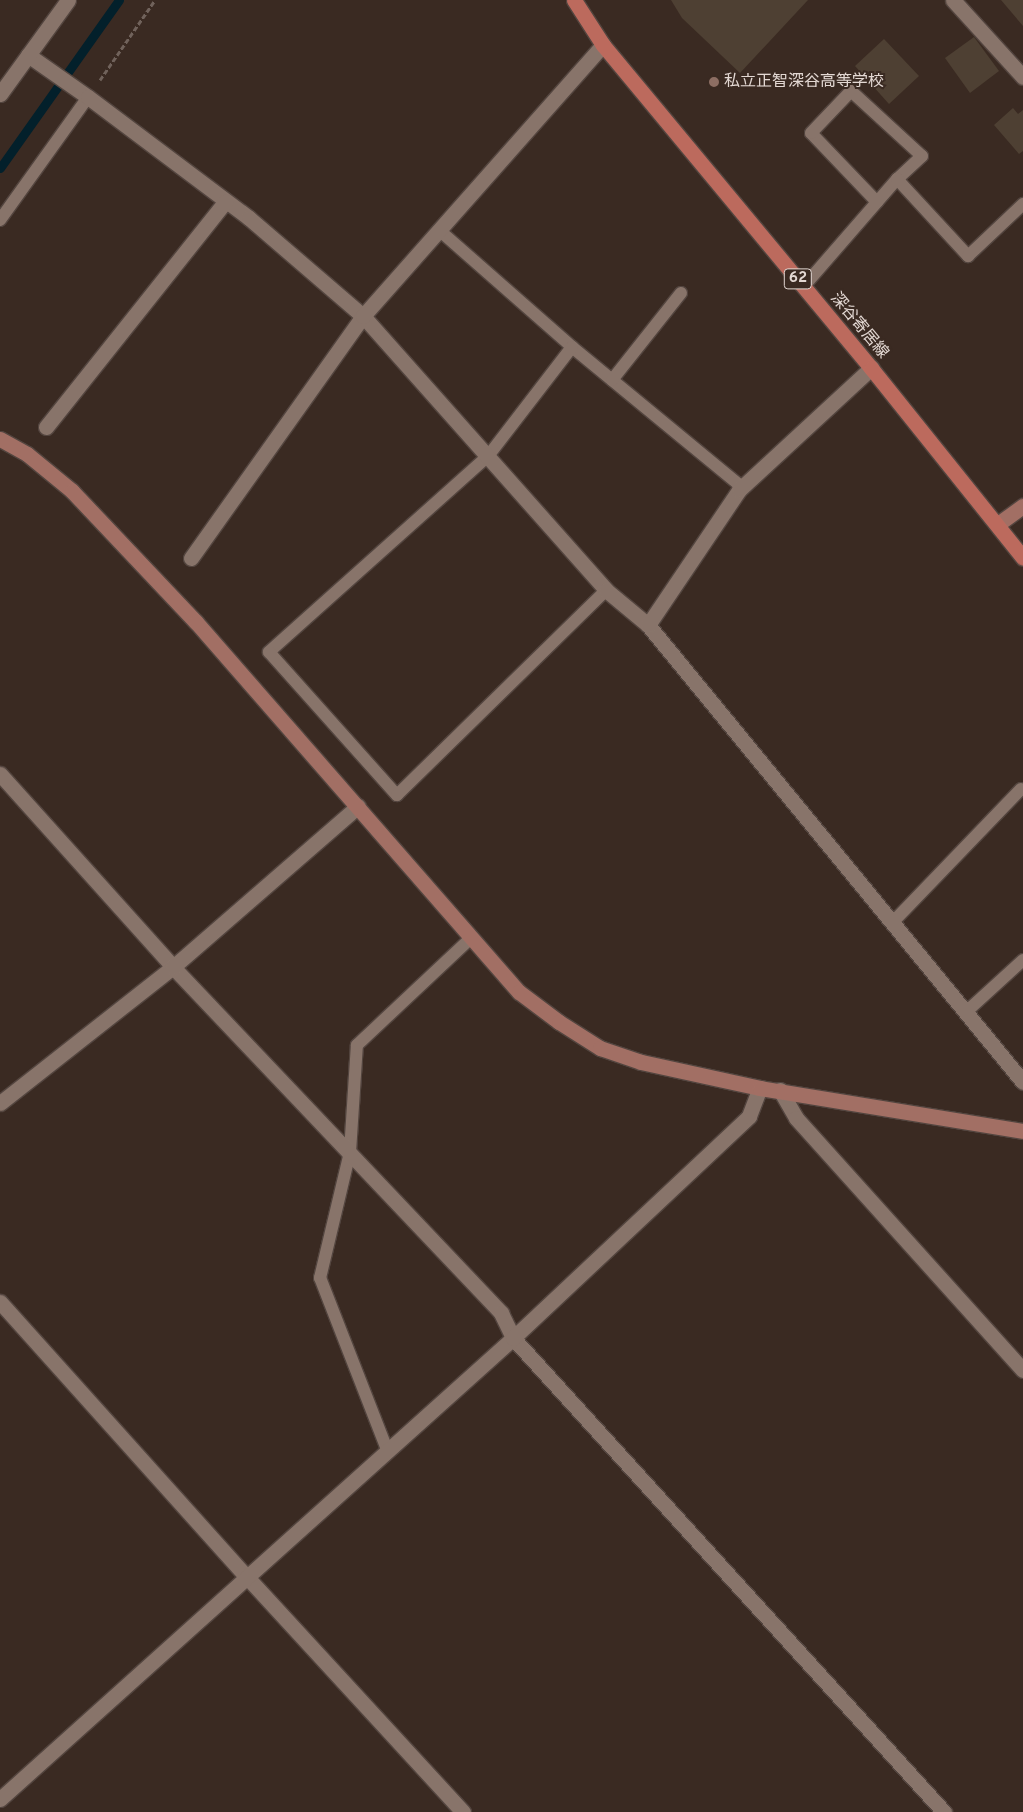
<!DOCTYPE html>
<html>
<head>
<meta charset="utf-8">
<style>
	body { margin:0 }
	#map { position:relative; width:1023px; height:1812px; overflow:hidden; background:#3a2a22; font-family:Overpass,"Noto Sans JP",sans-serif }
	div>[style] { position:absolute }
	.stream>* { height:9px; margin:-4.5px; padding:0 4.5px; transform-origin:4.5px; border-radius:4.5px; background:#03202b }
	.building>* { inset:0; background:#4e4033 }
	.path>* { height:3px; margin-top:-1.5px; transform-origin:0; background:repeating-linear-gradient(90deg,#70625b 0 5px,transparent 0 7.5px) }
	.roads { filter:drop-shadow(1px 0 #53453f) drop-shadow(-1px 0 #53453f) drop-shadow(0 1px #53453f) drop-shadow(0 -1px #53453f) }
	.lane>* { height:12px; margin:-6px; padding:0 6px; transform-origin:6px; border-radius:6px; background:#88746a }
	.street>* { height:15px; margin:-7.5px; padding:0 7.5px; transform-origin:7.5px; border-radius:7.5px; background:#88746a }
	.secondary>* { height:15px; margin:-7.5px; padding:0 7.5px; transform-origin:7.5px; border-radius:7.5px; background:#a26f64 }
	.primary>* { height:15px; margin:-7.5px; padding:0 7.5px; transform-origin:7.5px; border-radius:7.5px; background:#bc6a5d }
	.dots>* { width:14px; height:14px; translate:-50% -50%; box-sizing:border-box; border:2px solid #3a2a22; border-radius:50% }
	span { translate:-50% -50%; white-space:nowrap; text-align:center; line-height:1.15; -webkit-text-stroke:4px #3a2a22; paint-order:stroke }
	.shield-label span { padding:1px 4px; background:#3a2a22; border:1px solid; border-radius:4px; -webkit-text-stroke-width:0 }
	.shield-label { font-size:15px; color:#e3d8d3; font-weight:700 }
	.poi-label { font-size:16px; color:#e3d8d3 }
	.left { translate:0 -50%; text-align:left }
	.street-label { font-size:16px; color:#e3d8d3 }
</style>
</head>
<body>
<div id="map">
	<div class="stream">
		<i style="left:0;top:168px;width:206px;rotate:-54.7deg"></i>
	</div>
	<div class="building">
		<i style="clip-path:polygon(671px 0,808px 0,740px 73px,682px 18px)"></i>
		<i style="clip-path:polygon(1001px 0,1023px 0,1023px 26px)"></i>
		<i style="clip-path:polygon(974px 37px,999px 71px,970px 93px,945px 58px)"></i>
		<i style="clip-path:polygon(884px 39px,919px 76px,889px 104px,855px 66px)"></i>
		<i style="clip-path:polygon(1013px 108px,1018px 114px,1023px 110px,1023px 151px,1019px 154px,994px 125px)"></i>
	</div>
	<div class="path">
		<i style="left:100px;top:80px;width:97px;rotate:-55.5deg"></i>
	</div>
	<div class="roads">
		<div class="lane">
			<i style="left:877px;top:202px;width:95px;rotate:-133.7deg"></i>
			<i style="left:811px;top:133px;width:58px;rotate:-46.4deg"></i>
			<i style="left:851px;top:91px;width:96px;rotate:42.5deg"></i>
			<i style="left:922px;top:156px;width:34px;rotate:137deg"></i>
			<i style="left:0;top:220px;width:151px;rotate:-54.4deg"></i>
			<i style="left:439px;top:230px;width:177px;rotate:41.3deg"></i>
			<i style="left:572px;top:347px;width:220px;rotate:39.5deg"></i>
			<i style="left:804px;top:286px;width:142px;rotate:-49deg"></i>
			<i style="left:897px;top:179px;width:105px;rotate:47.3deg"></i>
			<i style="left:968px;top:256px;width:76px;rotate:-43.4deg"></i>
			<i style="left:572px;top:347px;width:138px;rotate:127.6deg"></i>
			<i style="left:488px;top:456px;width:294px;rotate:138.2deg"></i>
			<i style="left:269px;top:652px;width:192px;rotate:48.2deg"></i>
			<i style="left:397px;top:795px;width:293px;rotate:-44.4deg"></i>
			<i style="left:612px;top:380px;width:111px;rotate:-51.6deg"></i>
			<i style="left:892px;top:923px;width:186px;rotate:-46.1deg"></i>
			<i style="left:966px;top:1012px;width:77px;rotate:-42.4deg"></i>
			<i style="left:388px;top:1452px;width:187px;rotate:-111.3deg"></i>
			<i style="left:320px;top:1278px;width:130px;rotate:-76.6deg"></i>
			<i style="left:350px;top:1152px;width:107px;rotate:-86.3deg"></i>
			<i style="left:357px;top:1045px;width:156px;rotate:-43.2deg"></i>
		</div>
		<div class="street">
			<i style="left:953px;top:0;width:104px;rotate:47.7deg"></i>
			<i style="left:28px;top:55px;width:73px;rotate:35deg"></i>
			<i style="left:88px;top:97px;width:201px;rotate:36.9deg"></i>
			<i style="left:249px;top:218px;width:150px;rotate:40.7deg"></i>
			<i style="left:363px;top:316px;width:366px;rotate:48.4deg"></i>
			<i style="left:606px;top:590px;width:55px;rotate:39.8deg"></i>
			<i style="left:648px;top:625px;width:591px;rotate:50.63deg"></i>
			<i style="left:0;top:94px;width:116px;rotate:-54.1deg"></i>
			<i style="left:46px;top:427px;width:288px;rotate:-51.5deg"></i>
			<i style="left:191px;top:558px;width:297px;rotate:-54.6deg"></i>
			<i style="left:363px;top:316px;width:362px;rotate:-48.5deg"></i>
			<i style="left:648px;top:625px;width:163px;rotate:-56deg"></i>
			<i style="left:739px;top:490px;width:180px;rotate:-42.7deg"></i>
			<i style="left:0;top:774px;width:259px;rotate:48.1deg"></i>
			<i style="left:173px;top:967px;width:477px;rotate:46.5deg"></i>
			<i style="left:501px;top:1313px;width:28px;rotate:64deg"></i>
			<i style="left:513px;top:1338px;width:641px;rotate:47.72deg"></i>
			<i style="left:780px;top:1090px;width:32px;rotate:60deg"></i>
			<i style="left:796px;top:1118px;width:339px;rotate:48deg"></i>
			<i style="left:0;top:1103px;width:220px;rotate:-38.2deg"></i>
			<i style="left:173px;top:967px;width:245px;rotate:-41deg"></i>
			<i style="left:0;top:1302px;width:370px;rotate:48.1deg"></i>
			<i style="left:247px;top:1577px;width:319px;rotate:47.4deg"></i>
			<i style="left:0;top:1799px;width:690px;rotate:-41.94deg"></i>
			<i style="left:513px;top:1338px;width:324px;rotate:-43.2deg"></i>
			<i style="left:749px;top:1116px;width:30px;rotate:-69deg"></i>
		</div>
		<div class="secondary">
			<i style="left:0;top:439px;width:31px;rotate:29deg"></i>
			<i style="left:27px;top:454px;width:58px;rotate:39.4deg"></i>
			<i style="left:72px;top:491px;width:180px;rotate:46.6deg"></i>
			<i style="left:196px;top:622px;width:491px;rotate:48.9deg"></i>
			<i style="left:519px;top:992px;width:50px;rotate:36.9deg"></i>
			<i style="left:559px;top:1022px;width:49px;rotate:32.4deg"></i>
			<i style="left:600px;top:1048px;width:43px;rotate:18.9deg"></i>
			<i style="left:641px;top:1062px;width:122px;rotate:12.3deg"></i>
			<i style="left:760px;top:1088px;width:266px;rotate:9.3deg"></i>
			<i style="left:998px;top:524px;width:31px;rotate:-36deg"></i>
		</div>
		<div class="primary">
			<i style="left:574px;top:0;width:54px;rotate:57.2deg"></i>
			<i style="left:603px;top:45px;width:420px;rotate:50.3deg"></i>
			<i style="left:871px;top:368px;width:243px;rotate:51.3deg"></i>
		</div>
	</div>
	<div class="dots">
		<i style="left:714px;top:82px;background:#8d6e63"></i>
	</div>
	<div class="shield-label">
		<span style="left:798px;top:279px">62</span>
	</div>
	<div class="poi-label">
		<span class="left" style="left:724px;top:82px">私立正智深谷高等学校</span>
	</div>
	<div class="street-label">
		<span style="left:859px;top:326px;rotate:50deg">深谷寄居線</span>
	</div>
</div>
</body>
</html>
